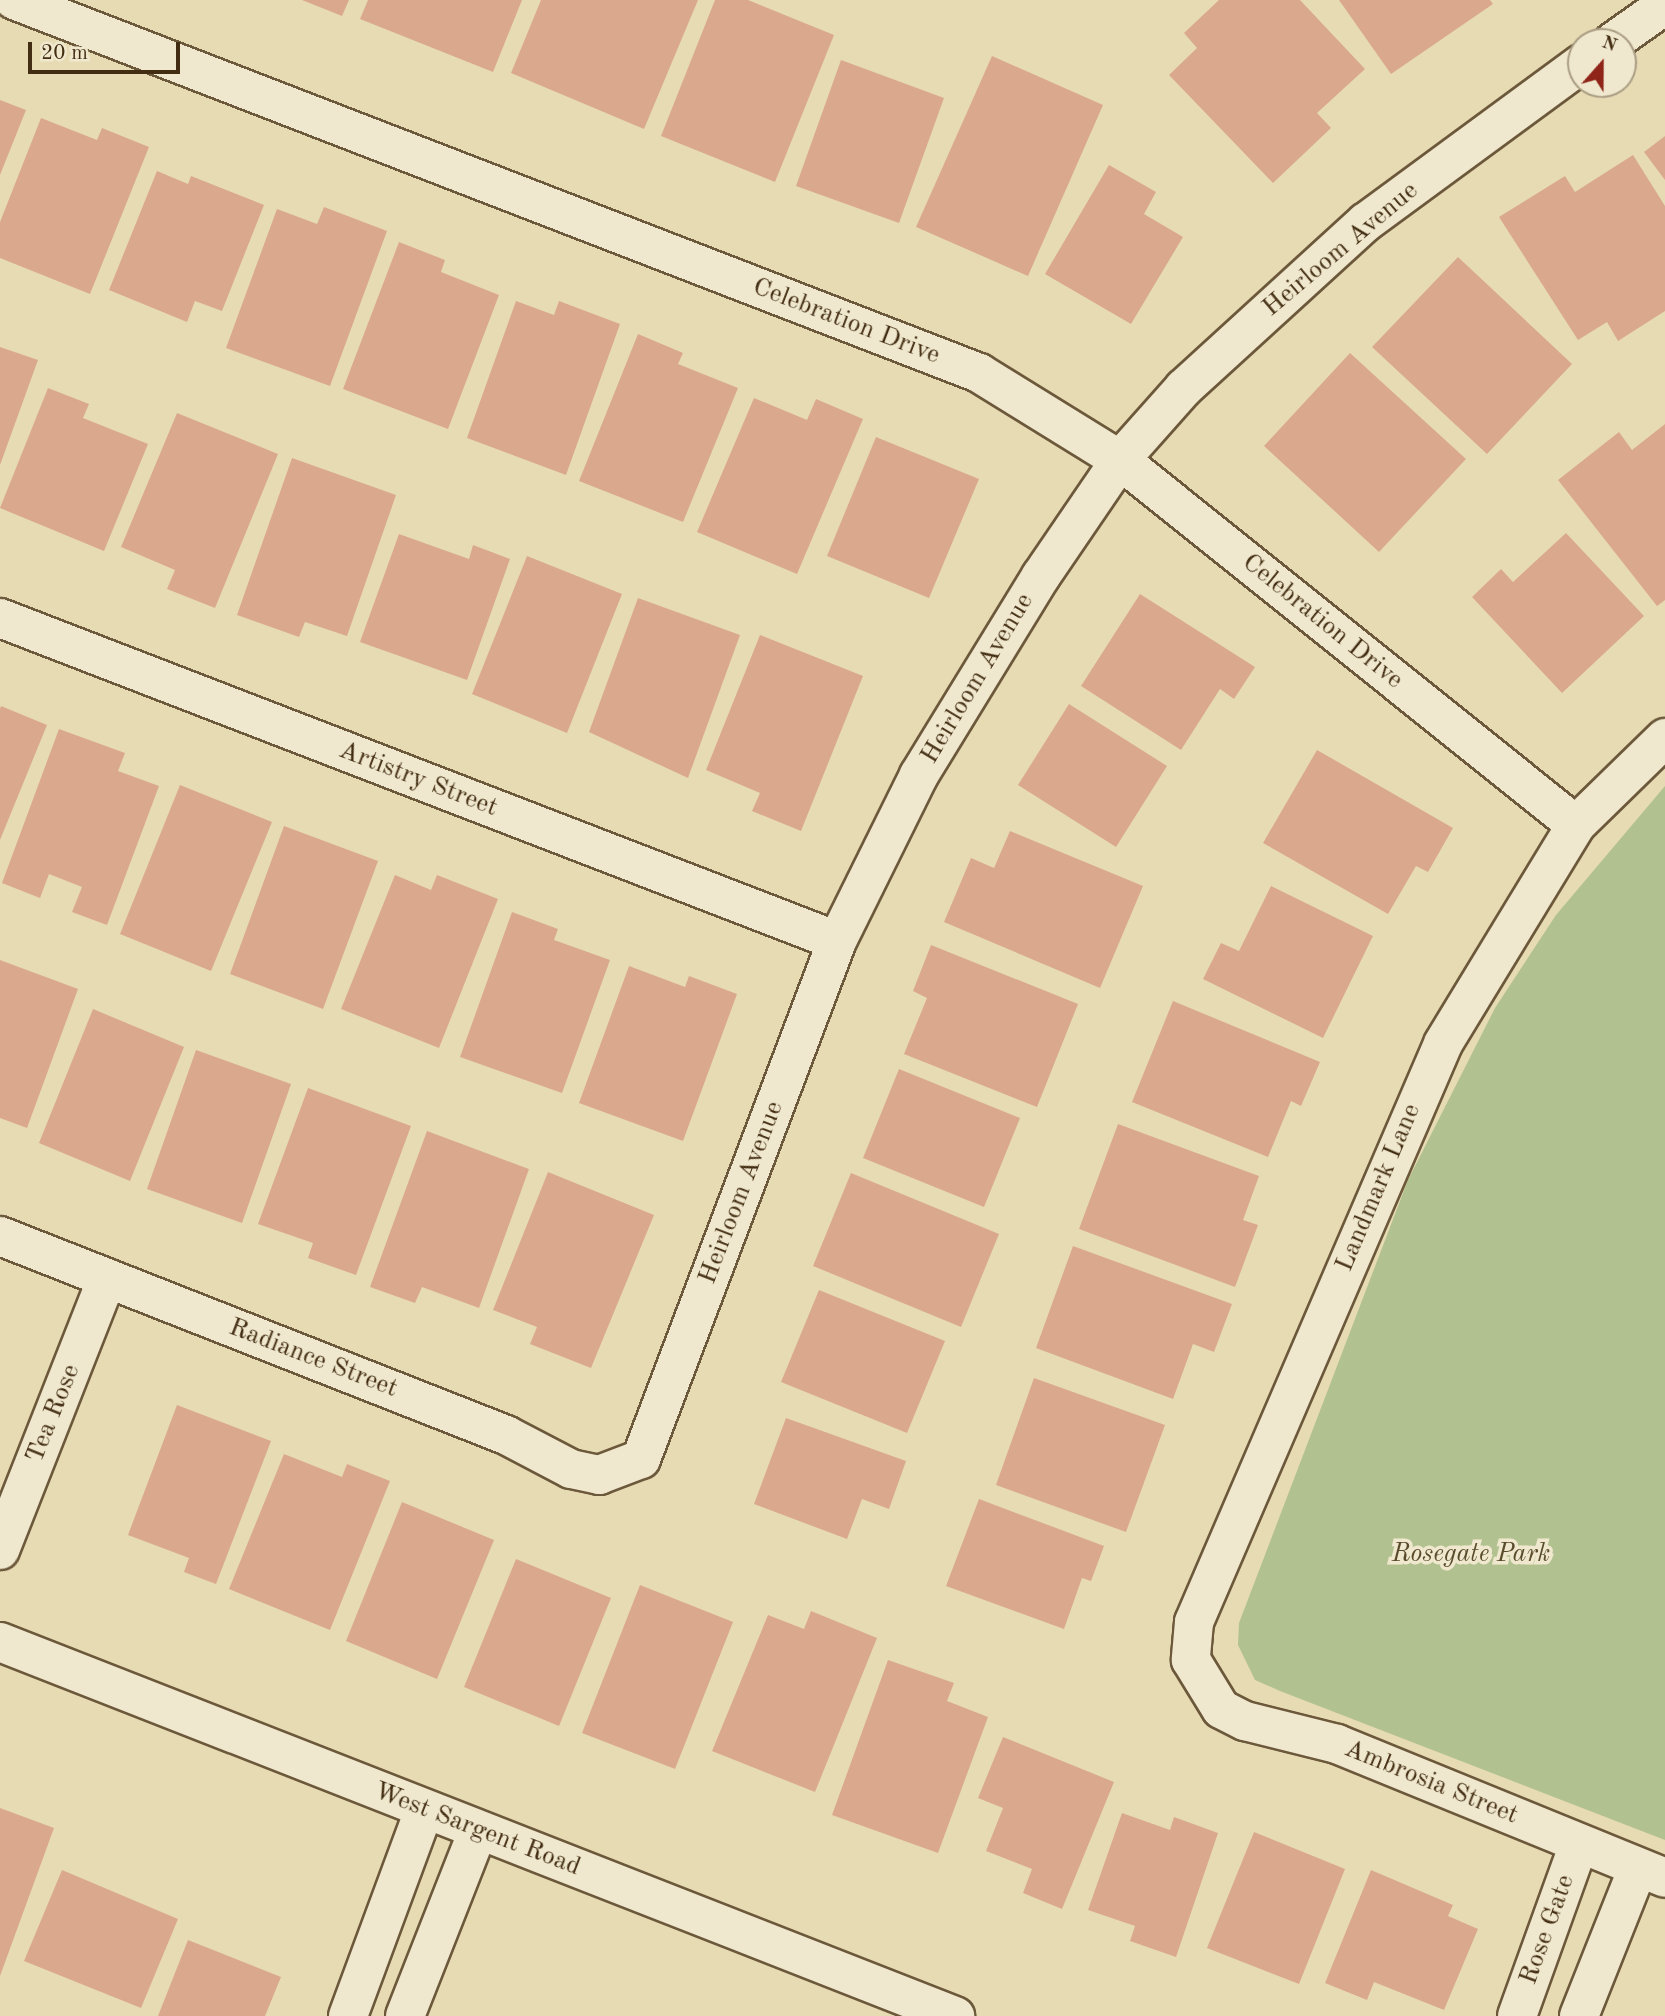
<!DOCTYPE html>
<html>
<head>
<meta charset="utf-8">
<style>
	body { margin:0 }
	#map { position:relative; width:1665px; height:2016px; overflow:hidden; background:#e7dbb4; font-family:"Old Standard TT",serif }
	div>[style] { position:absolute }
	.green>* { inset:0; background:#b2c190 }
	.building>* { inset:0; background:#daa98d }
	.roads { filter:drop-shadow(2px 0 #6c583a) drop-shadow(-2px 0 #6c583a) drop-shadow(0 2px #6c583a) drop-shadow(0 -2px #6c583a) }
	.minor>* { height:38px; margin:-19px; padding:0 19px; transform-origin:19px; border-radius:19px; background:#efe8ce }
	.tertiary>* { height:38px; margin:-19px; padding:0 19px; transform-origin:19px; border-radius:19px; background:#efe8ce }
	span { translate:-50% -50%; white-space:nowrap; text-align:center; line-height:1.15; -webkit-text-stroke:7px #efe8ce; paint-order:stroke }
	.street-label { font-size:26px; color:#432d12 }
	.park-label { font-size:26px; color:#594b2b; font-style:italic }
	.north { position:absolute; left:1567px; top:28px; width:70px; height:70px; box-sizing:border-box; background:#efe8ce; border:2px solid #aa9d83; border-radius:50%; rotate:21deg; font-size:19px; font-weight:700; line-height:28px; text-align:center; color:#432d12 }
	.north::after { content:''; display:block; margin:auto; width:24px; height:32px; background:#8f2418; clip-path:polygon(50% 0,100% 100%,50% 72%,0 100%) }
	.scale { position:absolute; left:28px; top:42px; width:152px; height:32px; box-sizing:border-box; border:4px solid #432d12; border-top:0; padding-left:9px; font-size:21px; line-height:24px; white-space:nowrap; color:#432d12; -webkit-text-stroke:5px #efe8ce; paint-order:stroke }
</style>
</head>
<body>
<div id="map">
	<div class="green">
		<i style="clip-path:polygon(1665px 786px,1665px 1840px,1280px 1691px,1255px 1680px,1238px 1645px,1239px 1623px,1408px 1180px,1495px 1008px,1556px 915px)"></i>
	</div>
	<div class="building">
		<i style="clip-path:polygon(302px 0,349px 0,342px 16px)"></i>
		<i style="clip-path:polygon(368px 0,522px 0,493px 72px,360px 19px)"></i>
		<i style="clip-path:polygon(541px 0,698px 0,644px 129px,511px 73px)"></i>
		<i style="clip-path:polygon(715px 0,748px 0,834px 35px,775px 182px,661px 136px)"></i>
		<i style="clip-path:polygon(1219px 0,1300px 0,1365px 69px,1317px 113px,1331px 128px,1273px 183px,1169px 75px,1197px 48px,1184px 33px)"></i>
		<i style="clip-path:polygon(1339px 0,1490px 0,1493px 4px,1391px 74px)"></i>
		<i style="clip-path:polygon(992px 56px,1103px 105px,1028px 276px,916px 227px)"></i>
		<i style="clip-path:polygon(841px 60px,944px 98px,899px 223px,796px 186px)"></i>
		<i style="clip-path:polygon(0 100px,26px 110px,0 175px)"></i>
		<i style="clip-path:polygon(41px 118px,97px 140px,102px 128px,149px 147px,90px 294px,0 258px,0 222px)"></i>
		<i style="clip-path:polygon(1665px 136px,1665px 180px,1644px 152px)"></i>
		<i style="clip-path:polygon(1633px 155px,1665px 206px,1665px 311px,1618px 341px,1607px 322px,1578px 340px,1499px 217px,1565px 176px,1575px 192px)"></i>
		<i style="clip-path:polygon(1109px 165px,1156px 192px,1144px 214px,1183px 237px,1131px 324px,1045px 274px)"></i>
		<i style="clip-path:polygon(157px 171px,188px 184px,191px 176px,264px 205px,222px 311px,195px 301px,187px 322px,109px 290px)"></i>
		<i style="clip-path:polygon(324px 207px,387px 231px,330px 386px,226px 348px,277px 209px,317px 224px)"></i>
		<i style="clip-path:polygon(399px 242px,445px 260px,441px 272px,499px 295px,448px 429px,343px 389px)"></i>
		<i style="clip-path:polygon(1458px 257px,1572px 364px,1487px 454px,1372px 347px)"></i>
		<i style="clip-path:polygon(516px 301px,554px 315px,559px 301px,620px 324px,566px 475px,467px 438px)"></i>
		<i style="clip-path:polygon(638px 334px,683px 353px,678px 364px,738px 388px,683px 522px,579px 481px)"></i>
		<i style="clip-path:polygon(0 347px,38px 360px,0 465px)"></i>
		<i style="clip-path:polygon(1350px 353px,1466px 459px,1379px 552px,1264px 446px)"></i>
		<i style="clip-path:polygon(48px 388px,89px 404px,83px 418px,148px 444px,104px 551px,0 508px)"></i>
		<i style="clip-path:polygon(754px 398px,807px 420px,816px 399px,863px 419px,797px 574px,697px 532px)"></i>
		<i style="clip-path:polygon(177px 413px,278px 454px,215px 608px,167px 589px,175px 570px,121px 547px)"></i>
		<i style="clip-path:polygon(1665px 424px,1665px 600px,1657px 606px,1558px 480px,1619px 432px,1632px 450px)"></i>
		<i style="clip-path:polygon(876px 437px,979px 479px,929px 598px,827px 556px)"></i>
		<i style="clip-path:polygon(292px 458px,396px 495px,347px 636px,305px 622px,299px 637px,237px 615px)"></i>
		<i style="clip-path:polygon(1566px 533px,1644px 616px,1562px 693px,1472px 597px,1501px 569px,1513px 582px)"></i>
		<i style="clip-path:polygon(399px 534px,469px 559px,473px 545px,510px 559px,467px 680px,360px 642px)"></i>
		<i style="clip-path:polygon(527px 556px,622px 594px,567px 733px,472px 694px)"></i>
		<i style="clip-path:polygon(1140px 594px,1255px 667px,1234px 699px,1220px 689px,1181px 750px,1081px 686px)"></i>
		<i style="clip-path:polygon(638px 598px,740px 635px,688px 778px,589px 732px)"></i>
		<i style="clip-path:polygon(760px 635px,863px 676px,801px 831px,752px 811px,760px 793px,706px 770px)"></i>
		<i style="clip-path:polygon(1069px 704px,1167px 766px,1116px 847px,1018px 785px)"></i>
		<i style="clip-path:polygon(1px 706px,47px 725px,0 840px,0 709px)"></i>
		<i style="clip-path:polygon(59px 729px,125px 753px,118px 771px,159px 786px,107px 925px,72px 912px,82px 887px,49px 874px,40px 898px,2px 883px)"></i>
		<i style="clip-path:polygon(1317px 750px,1453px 828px,1428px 872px,1416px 866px,1388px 914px,1263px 843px)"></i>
		<i style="clip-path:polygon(180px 785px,272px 822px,211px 971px,120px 934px)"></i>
		<i style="clip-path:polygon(284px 826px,378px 861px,323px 1009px,230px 974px)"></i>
		<i style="clip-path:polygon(1010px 831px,1143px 886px,1100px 988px,944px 922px,971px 858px,994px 868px)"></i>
		<i style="clip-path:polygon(395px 875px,431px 890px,437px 875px,498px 899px,439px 1048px,341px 1009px)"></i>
		<i style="clip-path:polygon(1271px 886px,1373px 936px,1323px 1038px,1203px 979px,1221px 943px,1239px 951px)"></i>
		<i style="clip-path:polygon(512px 912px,558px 929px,554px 940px,610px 960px,562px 1093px,460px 1057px)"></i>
		<i style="clip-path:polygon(931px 945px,1078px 1004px,1037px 1107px,904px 1054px,927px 998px,913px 991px)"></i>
		<i style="clip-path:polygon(0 960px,78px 989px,27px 1128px,0 1118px)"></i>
		<i style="clip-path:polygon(629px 966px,685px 987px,689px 976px,737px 994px,683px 1141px,579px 1103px)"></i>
		<i style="clip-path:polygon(1173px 1001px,1320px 1062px,1301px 1106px,1291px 1101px,1268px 1157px,1132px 1102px)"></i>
		<i style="clip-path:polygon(93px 1009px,184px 1047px,130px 1181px,39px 1143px)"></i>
		<i style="clip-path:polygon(196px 1050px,291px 1084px,242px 1223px,147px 1189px)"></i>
		<i style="clip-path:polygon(899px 1069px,1020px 1118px,984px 1207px,863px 1158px)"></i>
		<i style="clip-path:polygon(308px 1088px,411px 1126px,356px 1275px,308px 1258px,313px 1243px,258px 1224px)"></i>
		<i style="clip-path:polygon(1118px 1124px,1259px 1176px,1243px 1220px,1258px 1225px,1235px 1287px,1079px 1229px)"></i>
		<i style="clip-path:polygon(427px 1131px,529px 1169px,479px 1308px,422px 1287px,415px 1303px,370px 1287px)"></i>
		<i style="clip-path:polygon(548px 1172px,654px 1215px,591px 1368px,530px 1344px,537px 1327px,493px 1310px)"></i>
		<i style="clip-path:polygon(851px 1173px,999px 1234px,961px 1327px,813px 1266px)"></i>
		<i style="clip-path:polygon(1073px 1246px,1232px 1304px,1214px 1352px,1193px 1344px,1173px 1399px,1036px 1348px)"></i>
		<i style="clip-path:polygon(819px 1290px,945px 1341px,907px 1433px,781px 1382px)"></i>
		<i style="clip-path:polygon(1034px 1378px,1165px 1425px,1126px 1532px,996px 1485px)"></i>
		<i style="clip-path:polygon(177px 1405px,271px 1441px,216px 1584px,184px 1572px,189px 1558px,128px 1535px)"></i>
		<i style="clip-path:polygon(786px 1418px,906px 1461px,889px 1509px,862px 1499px,847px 1539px,754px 1504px)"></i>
		<i style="clip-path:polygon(284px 1454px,342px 1477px,347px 1464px,390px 1481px,330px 1630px,229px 1589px)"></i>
		<i style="clip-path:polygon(979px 1499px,1104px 1546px,1091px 1581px,1082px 1578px,1064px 1629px,946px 1586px)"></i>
		<i style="clip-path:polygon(402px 1502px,494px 1540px,437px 1679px,346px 1641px)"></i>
		<i style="clip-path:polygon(516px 1559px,611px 1598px,559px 1726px,464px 1687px)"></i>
		<i style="clip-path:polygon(640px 1585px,733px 1622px,675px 1769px,582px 1733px)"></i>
		<i style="clip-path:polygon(811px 1611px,877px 1638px,815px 1792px,712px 1751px,768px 1615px,804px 1629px)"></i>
		<i style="clip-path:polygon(888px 1660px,954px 1683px,947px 1701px,988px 1717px,938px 1853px,832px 1815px)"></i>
		<i style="clip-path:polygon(1003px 1737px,1114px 1782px,1062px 1909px,1023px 1893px,1032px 1869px,986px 1851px,1003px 1808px,978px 1798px)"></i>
		<i style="clip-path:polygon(0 1808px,54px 1828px,0 1976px)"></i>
		<i style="clip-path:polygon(1122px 1813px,1170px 1830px,1174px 1817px,1218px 1833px,1176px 1957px,1130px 1941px,1135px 1926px,1088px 1910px)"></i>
		<i style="clip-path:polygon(1254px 1832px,1345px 1869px,1299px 1984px,1207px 1948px)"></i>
		<i style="clip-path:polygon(62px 1870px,178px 1919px,141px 2008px,24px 1961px)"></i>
		<i style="clip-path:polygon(1371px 1870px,1453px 1905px,1448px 1916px,1478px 1929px,1444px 2010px,1374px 1982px,1367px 2000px,1325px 1983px)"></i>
		<i style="clip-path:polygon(188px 1940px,281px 1977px,265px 2016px,158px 2016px)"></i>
	</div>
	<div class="roads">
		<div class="minor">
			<i style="left:14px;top:0;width:1035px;rotate:21.13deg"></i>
			<i style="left:979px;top:373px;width:166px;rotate:31.7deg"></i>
			<i style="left:1120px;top:460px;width:584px;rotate:38.68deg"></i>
			<i style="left:1613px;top:42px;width:64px;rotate:-35.4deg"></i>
			<i style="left:0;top:618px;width:897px;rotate:21.1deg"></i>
			<i style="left:1665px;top:738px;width:124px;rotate:135.7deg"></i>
			<i style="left:1576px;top:825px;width:256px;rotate:121.3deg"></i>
			<i style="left:1443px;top:1044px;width:629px;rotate:113.31deg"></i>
			<i style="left:1194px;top:1622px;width:38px;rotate:95deg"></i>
			<i style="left:1191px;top:1660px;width:57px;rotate:58.5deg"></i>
			<i style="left:1221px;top:1709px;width:27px;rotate:27deg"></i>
			<i style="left:1245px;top:1721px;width:95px;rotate:14deg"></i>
			<i style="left:1337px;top:1744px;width:354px;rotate:22.2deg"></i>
			<i style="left:0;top:1236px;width:544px;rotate:21.47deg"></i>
			<i style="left:506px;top:1435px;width:73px;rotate:27.6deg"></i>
			<i style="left:571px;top:1469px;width:29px;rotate:12deg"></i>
			<i style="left:599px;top:1475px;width:45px;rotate:-20.9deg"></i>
			<i style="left:641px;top:1459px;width:554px;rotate:-69.27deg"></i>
			<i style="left:837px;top:941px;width:185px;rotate:-63.7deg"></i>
			<i style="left:919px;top:775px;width:233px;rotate:-58.5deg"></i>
			<i style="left:1041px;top:576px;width:140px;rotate:-55.7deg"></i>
			<i style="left:1120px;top:460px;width:96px;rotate:-48.4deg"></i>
			<i style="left:1184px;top:388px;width:246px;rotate:-42.4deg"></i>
			<i style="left:1366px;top:222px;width:267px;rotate:-36.3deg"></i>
			<i style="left:0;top:1550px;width:292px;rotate:-68.5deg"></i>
			<i style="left:348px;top:2016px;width:220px;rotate:-69.7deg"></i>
			<i style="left:405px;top:2016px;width:199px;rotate:-68.5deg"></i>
			<i style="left:1517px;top:2016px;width:183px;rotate:-70.2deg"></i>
			<i style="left:1579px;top:2016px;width:159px;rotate:-68.3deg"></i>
		</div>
		<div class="tertiary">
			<i style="left:0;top:1642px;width:1026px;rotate:21.39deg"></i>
		</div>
	</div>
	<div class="street-label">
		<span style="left:1341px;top:250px;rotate:-40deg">Heirloom Avenue</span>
		<span style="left:846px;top:322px;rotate:21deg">Celebration Drive</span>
		<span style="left:1322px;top:622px;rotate:39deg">Celebration Drive</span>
		<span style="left:978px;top:679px;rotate:-59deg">Heirloom Avenue</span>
		<span style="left:418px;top:780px;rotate:21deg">Artistry Street</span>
		<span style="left:1379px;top:1188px;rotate:-67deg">Landmark Lane</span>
		<span style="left:742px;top:1193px;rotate:-69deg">Heirloom Avenue</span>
		<span style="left:313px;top:1359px;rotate:21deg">Radiance Street</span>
		<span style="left:54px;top:1414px;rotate:-68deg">Tea Rose</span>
		<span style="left:1431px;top:1783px;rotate:22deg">Ambrosia Street</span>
		<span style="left:477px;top:1830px;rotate:21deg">West Sargent Road</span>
		<span style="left:1548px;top:1930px;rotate:-70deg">Rose Gate</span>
	</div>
	<div class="park-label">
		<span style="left:1471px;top:1555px">Rosegate Park</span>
	</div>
	<div class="north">N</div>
	<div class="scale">20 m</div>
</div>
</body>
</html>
